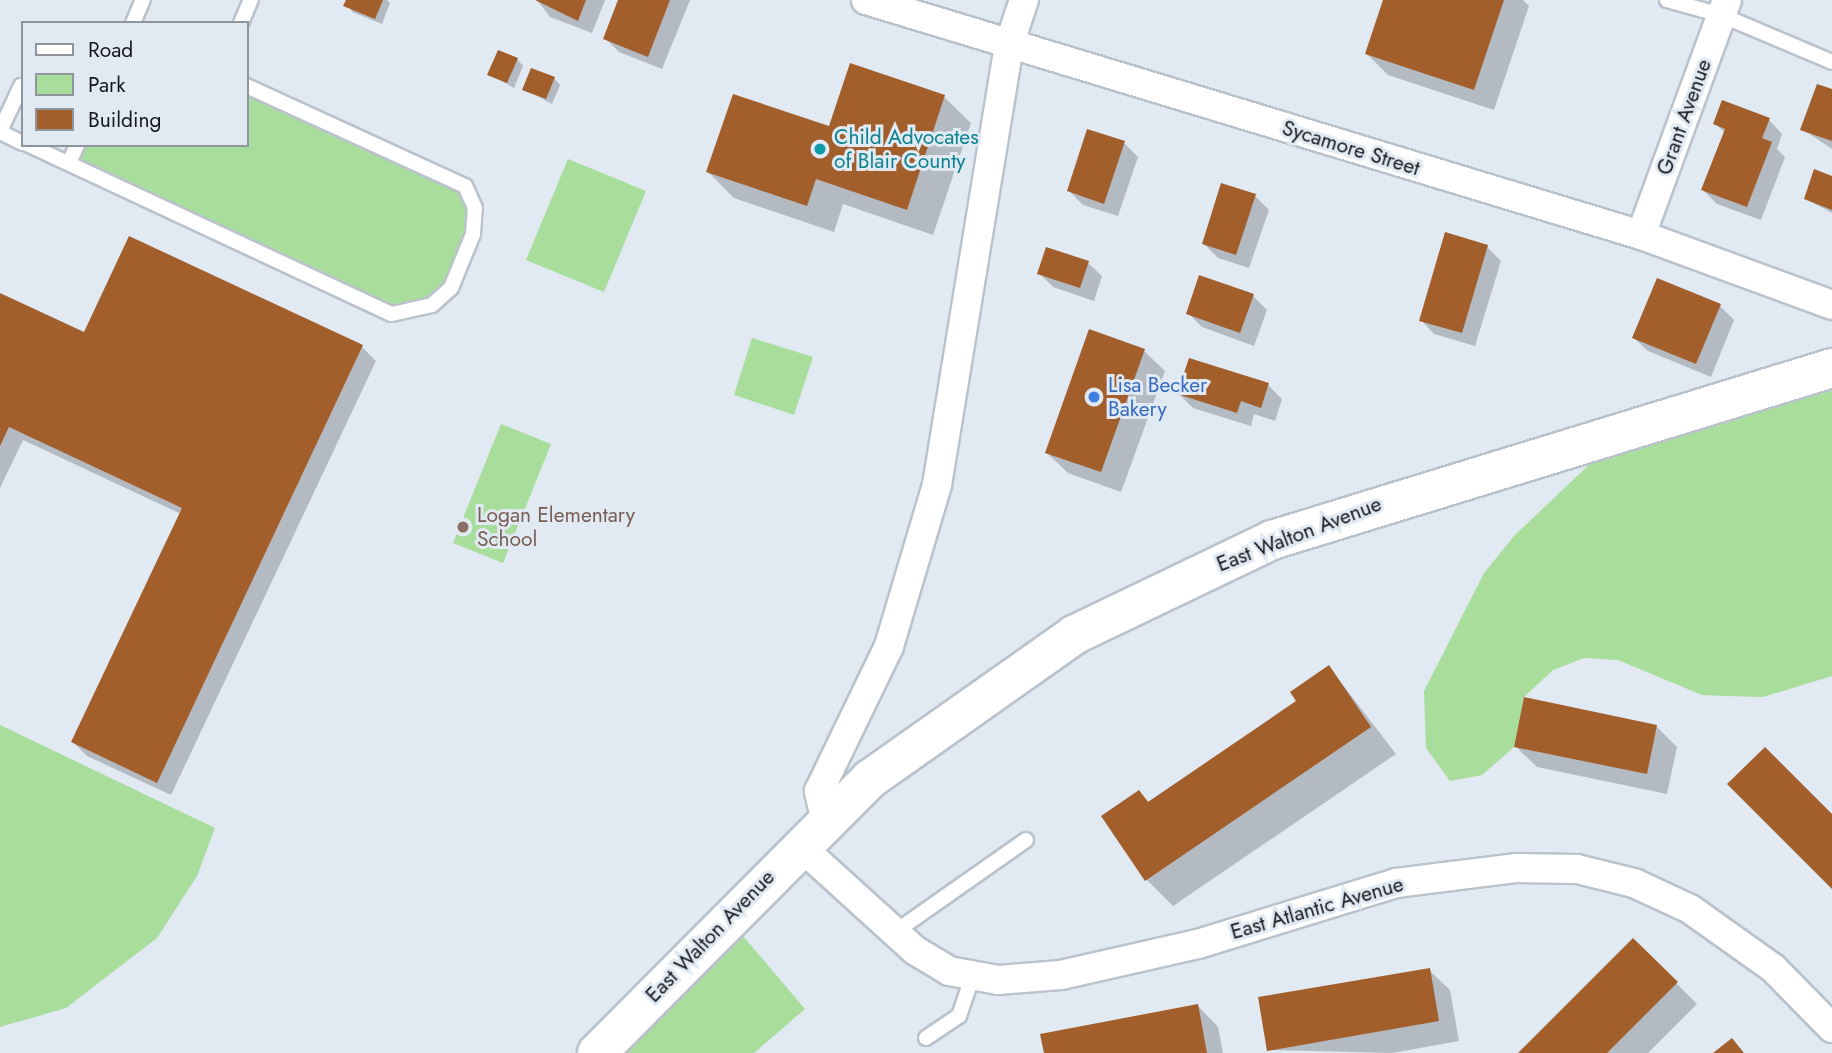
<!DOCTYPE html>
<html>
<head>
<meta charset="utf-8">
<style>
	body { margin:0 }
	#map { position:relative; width:1832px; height:1053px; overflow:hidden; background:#e1e9f3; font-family:Jost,sans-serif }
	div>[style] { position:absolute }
	.green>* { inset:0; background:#a8dd9b }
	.shadow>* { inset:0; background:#0003 }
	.building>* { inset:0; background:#a25e2b }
	.roads { filter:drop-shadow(2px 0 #bac2cc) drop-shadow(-2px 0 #bac2cc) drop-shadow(0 2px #bac2cc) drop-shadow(0 -2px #bac2cc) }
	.lane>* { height:14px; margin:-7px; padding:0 7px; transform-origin:7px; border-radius:7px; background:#fff }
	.street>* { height:28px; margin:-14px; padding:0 14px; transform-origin:14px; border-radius:14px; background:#fff }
	.secondary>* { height:38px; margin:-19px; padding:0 19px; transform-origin:19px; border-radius:19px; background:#fff }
	.dots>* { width:19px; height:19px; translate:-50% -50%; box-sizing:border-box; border:4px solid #e1e9f3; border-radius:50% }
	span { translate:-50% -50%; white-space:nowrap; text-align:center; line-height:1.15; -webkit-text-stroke:6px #e1e9f3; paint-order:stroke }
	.street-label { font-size:21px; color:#15181b }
	.culture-label { font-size:21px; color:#0d838f }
	.left { translate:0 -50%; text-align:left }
	.shop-label { font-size:21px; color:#366cbe }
	.education-label { font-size:21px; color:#785e54 }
	.legend { position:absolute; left:21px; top:21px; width:228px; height:126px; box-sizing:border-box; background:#e1e9f3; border:2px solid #8f959d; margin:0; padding:9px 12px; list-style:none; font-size:21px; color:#15181b }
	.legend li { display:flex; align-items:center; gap:14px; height:35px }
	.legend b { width:35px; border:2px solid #8f959d }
</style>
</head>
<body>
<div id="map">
	<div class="green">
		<i style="clip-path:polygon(247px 86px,464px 186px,470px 197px,465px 262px,432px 305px,392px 313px,69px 163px,77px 145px,247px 145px)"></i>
		<i style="clip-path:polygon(568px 159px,646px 191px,604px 292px,526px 260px)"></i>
		<i style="clip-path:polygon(752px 338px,813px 357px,794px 415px,734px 395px)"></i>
		<i style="clip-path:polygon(1832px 368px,1832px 676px,1763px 697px,1726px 696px,1702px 695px,1618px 660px,1584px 658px,1553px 670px,1524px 697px,1514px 747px,1482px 775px,1450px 781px,1426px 748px,1424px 691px,1484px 573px,1515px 535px,1611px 444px)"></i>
		<i style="clip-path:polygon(501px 424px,551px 444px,503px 563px,453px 543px)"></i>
		<i style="clip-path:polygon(0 725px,215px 828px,197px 876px,157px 938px,66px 1008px,0 1027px)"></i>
		<i style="clip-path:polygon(727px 917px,805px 1009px,754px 1053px,598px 1053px)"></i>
	</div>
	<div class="shadow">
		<i style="clip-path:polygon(347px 0,387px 0,390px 3px,382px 24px,352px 12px)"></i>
		<i style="clip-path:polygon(537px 0,605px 0,592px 33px,550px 17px)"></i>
		<i style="clip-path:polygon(620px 0,690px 0,662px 69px,619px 52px,605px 38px)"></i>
		<i style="clip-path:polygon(1385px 0,1523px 0,1529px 6px,1494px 110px,1388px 75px,1367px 54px)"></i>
		<i style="clip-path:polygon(517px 59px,523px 66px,514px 88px,489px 74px)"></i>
		<i style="clip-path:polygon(554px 78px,560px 85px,552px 104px,524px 89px)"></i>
		<i style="clip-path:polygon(1832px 91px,1832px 149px,1802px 129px)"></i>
		<i style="clip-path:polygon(944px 97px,971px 123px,933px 235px,843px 204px,834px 232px,734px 198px,708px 172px)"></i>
		<i style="clip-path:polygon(1769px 120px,1782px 134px,1777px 149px,1785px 157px,1761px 220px,1717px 204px,1703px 190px,1725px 133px,1715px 123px)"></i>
		<i style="clip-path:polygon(1124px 143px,1138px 157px,1118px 216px,1083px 205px,1069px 191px)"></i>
		<i style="clip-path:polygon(1832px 178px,1832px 213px,1806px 199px)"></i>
		<i style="clip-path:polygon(1255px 196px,1269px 210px,1249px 268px,1218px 258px,1204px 244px)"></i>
		<i style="clip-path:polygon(130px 239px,362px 347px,376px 361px,171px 795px,87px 756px,73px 742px,181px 514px,23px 440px,0 488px,0 295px,85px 334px)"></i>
		<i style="clip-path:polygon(1487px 247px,1501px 261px,1475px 346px,1434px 334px,1421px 320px)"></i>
		<i style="clip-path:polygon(1088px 263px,1102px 276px,1094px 301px,1053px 287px,1039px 273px)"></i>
		<i style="clip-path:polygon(1658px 280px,1720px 306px,1734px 320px,1711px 377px,1648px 351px,1634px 338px)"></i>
		<i style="clip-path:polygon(1253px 296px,1267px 310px,1254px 346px,1202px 327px,1188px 313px)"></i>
		<i style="clip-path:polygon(1144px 351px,1165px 371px,1121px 492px,1068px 473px,1047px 453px)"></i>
		<i style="clip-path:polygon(1268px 385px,1282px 399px,1275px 421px,1254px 414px,1251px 426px,1193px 408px,1179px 394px)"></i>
		<i style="clip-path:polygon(1329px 667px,1396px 754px,1173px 906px,1146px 879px,1139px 792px,1150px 803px,1299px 702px)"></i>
		<i style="clip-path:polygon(1656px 726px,1677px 747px,1667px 794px,1537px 767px,1516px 747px)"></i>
		<i style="clip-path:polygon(1633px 940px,1697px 1004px,1648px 1053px,1520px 1053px)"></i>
		<i style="clip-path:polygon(1429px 970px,1450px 990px,1459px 1041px,1392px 1053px,1268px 1050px)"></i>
		<i style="clip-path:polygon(1198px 1006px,1218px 1027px,1223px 1053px,1046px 1053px)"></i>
	</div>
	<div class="building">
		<i style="clip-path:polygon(346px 0,383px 0,375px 19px,343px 6px)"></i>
		<i style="clip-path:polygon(535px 0,586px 0,578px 21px)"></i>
		<i style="clip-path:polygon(618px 0,670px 0,648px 57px,603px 39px)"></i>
		<i style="clip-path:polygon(1383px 0,1504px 0,1474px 90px,1365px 54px)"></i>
		<i style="clip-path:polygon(498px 50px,518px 58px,507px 83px,487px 75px)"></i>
		<i style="clip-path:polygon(850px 63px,945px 95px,907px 210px,816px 179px,807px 206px,706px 172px,733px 94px,829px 126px)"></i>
		<i style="clip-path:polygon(531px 68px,555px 77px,546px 99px,522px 90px)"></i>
		<i style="clip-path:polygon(1817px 84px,1832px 89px,1832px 141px,1800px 130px)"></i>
		<i style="clip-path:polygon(1722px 100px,1770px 118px,1762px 138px,1772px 142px,1747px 207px,1701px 190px,1725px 129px,1713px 124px)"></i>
		<i style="clip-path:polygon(1087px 129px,1125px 141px,1104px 204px,1067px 191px)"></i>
		<i style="clip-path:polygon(1814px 169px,1832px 176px,1832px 210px,1804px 199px)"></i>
		<i style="clip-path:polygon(1221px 183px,1256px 194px,1236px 255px,1202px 244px)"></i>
		<i style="clip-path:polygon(1445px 232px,1488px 245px,1462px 333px,1419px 321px)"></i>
		<i style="clip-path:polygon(129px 236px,363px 345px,157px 783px,71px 742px,182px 508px,9px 427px,0 446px,0 293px,84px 332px)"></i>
		<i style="clip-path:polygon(1046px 247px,1089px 261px,1080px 288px,1037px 274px)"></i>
		<i style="clip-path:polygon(1199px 275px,1254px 294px,1240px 333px,1186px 314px)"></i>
		<i style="clip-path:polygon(1657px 278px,1721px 304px,1696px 364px,1632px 338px)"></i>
		<i style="clip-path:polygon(1089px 329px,1145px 349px,1101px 472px,1045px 453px)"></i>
		<i style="clip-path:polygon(1189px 358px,1269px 383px,1261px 408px,1241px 401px,1237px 413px,1177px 394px)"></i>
		<i style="clip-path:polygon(1329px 665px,1371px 727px,1145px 881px,1101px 816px,1139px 790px,1148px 802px,1296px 701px,1290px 692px)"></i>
		<i style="clip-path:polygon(1524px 697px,1657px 725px,1647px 774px,1514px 747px)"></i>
		<i style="clip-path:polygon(1765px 747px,1832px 814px,1832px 889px,1727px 784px)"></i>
		<i style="clip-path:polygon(1633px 938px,1678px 982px,1607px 1053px,1518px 1053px)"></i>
		<i style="clip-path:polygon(1430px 968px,1439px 1021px,1267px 1051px,1258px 997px)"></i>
		<i style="clip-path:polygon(1198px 1004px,1207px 1053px,1044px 1053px,1040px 1034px)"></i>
		<i style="clip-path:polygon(1732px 1038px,1744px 1053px,1713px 1053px)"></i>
	</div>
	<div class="roads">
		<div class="lane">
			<i style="left:1667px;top:0;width:56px;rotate:15.5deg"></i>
			<i style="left:1721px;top:15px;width:121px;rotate:22.9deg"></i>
			<i style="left:133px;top:23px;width:25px;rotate:-67deg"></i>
			<i style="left:241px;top:23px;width:25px;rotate:-67deg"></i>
			<i style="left:0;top:131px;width:50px;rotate:-65deg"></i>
			<i style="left:0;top:132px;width:25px;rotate:26deg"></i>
			<i style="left:29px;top:145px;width:400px;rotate:25deg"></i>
			<i style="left:392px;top:314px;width:41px;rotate:-12.7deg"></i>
			<i style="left:432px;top:305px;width:25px;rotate:-42deg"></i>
			<i style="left:451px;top:288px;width:58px;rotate:-67.8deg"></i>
			<i style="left:473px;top:234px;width:26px;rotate:-86deg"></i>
			<i style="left:475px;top:208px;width:24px;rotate:-114deg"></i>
			<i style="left:465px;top:186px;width:240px;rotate:-155.4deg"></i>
			<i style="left:69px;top:163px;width:20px;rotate:-66deg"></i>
			<i style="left:895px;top:932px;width:160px;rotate:-35.1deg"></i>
			<i style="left:926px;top:1038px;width:40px;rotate:-34deg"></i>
			<i style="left:959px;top:1016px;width:43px;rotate:-71.1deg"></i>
		</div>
		<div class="street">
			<i style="left:866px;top:0;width:810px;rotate:16.87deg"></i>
			<i style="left:1641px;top:235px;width:203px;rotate:20.1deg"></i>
			<i style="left:1641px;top:235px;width:250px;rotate:-69.9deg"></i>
			<i style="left:826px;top:822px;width:32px;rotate:-103deg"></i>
			<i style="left:819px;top:791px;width:161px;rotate:-64.2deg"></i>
			<i style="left:889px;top:646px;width:168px;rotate:-73.4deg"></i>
			<i style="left:937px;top:485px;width:446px;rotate:-80.7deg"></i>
			<i style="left:1009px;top:45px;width:47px;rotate:-71.6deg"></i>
			<i style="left:800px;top:846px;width:156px;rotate:42.2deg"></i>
			<i style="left:916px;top:951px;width:39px;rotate:31deg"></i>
			<i style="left:949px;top:971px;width:50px;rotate:10.4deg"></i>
			<i style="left:998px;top:980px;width:63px;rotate:-4.5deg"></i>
			<i style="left:1061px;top:975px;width:140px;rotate:-12.8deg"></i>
			<i style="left:1198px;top:944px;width:207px;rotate:-17.1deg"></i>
			<i style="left:1396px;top:883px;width:122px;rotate:-7.1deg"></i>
			<i style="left:1517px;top:868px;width:60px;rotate:1deg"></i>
			<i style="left:1577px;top:869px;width:59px;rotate:13.8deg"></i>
			<i style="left:1634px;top:883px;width:62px;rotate:24.9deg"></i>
			<i style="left:1690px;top:909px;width:102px;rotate:35.4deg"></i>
			<i style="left:1773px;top:968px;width:84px;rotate:45.5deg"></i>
		</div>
		<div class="secondary">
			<i style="left:597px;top:1053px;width:387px;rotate:-45.1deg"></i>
			<i style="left:870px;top:779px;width:250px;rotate:-35.2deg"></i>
			<i style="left:1074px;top:635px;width:220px;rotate:-25.6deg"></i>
			<i style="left:1272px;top:540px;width:586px;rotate:-17.07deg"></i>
		</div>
	</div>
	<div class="dots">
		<i style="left:820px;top:149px;background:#0f9aa8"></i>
		<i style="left:1094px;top:397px;background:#3f7fe0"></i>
		<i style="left:463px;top:527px;background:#8d6e63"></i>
	</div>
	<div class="street-label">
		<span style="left:1684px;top:117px;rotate:-70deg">Grant Avenue</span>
		<span style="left:1351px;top:148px;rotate:17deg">Sycamore Street</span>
		<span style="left:1299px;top:534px;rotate:-21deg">East Walton Avenue</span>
		<span style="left:1317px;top:908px;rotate:-16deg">East Atlantic Avenue</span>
		<span style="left:710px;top:936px;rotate:-46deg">East Walton Avenue</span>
	</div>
	<div class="culture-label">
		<span class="left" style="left:834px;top:149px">Child Advocates<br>of Blair County</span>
	</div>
	<div class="shop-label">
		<span class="left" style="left:1108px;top:397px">Lisa Becker<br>Bakery</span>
	</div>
	<div class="education-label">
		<span class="left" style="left:477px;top:527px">Logan Elementary<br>School</span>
	</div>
	<ul class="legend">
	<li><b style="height:9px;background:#fff"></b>Road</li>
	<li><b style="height:19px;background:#a8dd9b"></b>Park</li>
	<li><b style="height:19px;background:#a25e2b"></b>Building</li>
	</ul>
</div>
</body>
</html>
